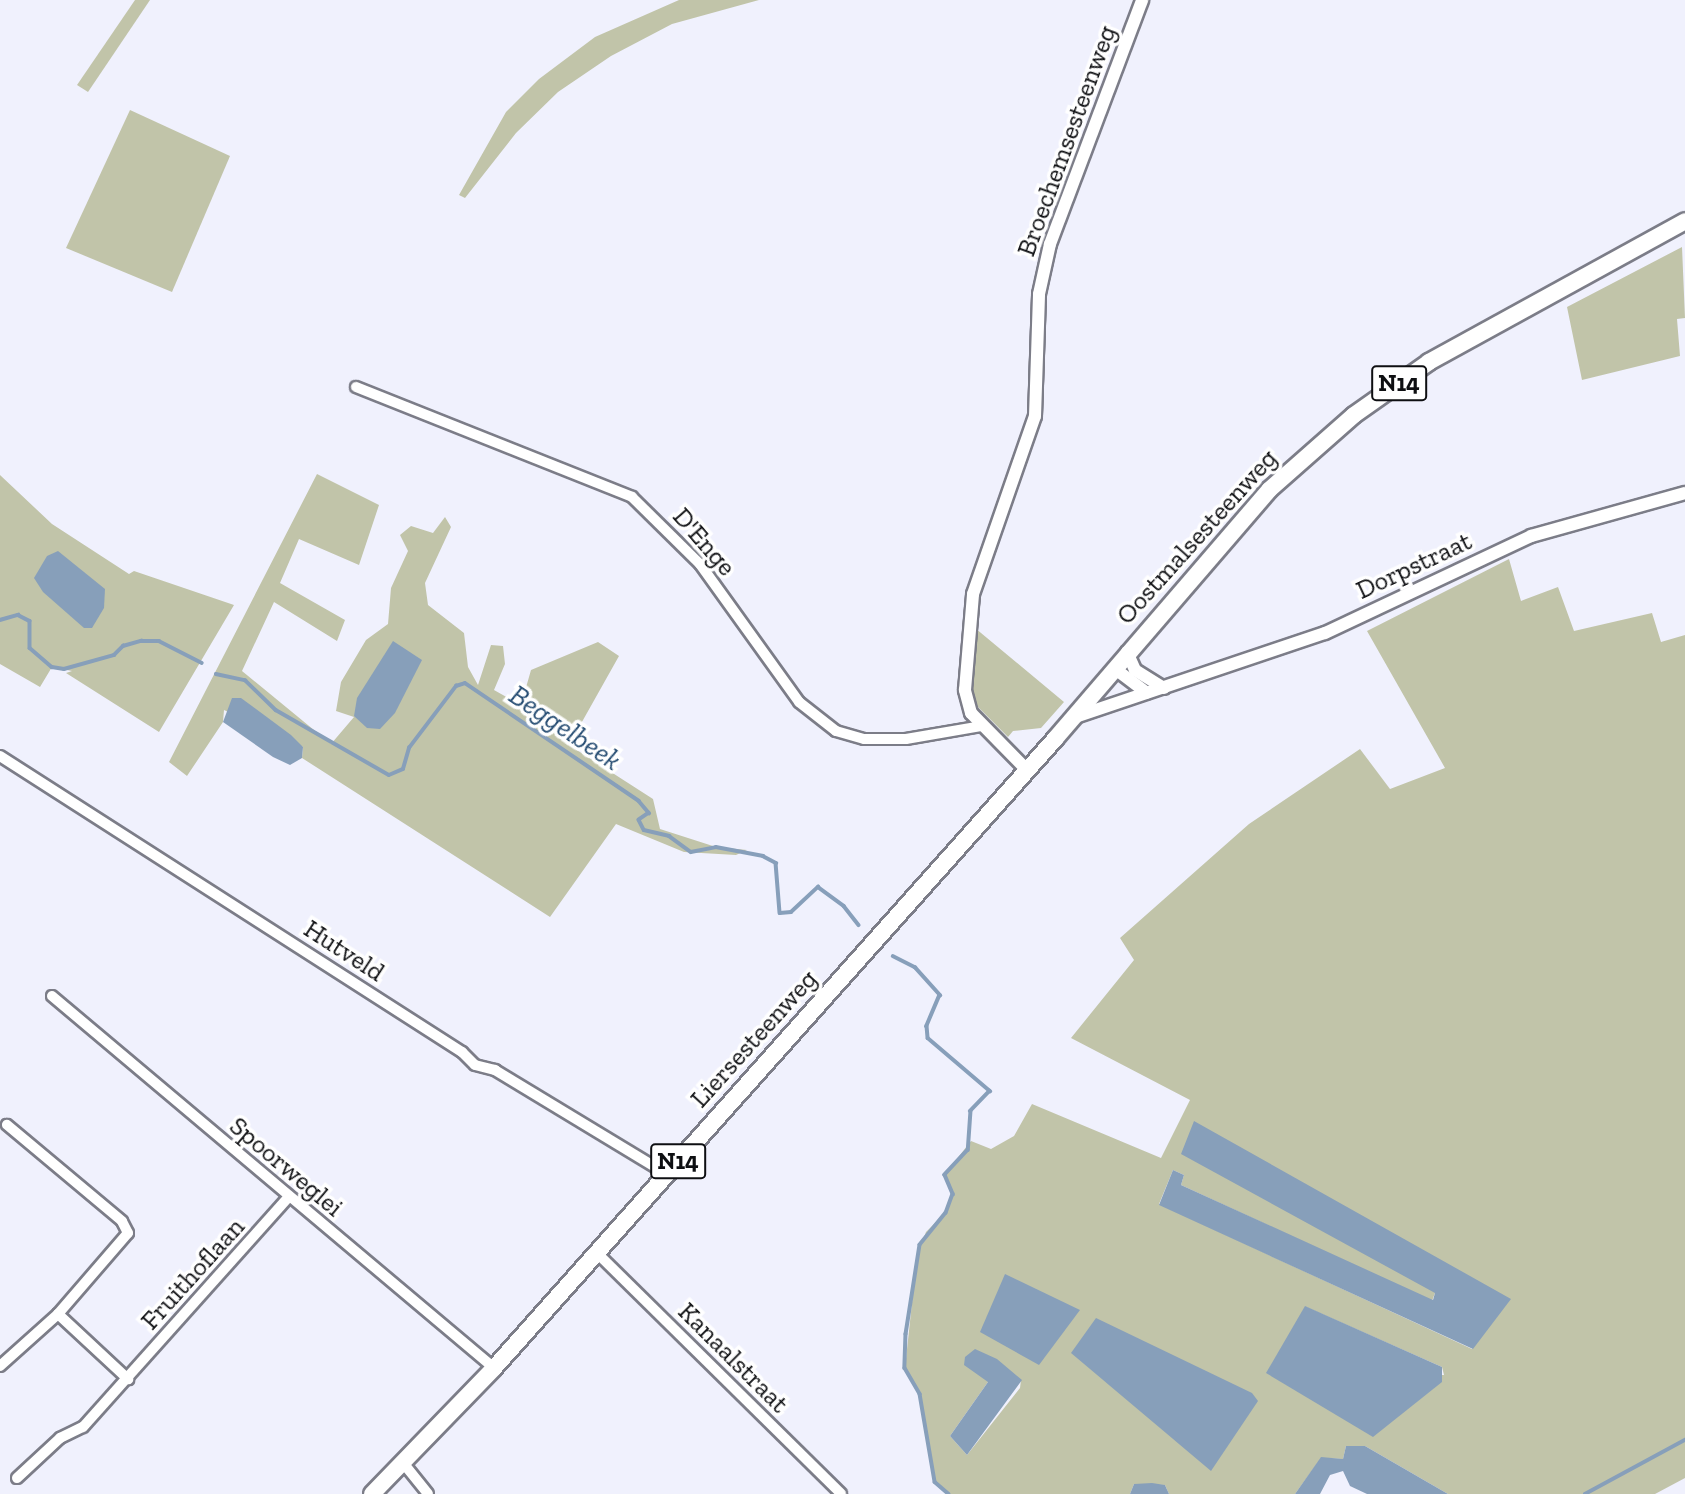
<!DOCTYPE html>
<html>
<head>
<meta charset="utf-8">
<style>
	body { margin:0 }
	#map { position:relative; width:1685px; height:1494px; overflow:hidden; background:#f0f1fd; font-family:"Zilla Slab",serif }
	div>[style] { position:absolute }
	.green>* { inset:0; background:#c1c4a9 }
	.water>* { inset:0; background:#879fba }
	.stream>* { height:3.5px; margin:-1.75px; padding:0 1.75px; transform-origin:1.75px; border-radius:1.75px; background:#879fba }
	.roads { filter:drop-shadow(2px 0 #7c7d88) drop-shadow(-2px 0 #7c7d88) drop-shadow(0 2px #7c7d88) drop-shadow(0 -2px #7c7d88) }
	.minor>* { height:10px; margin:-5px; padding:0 5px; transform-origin:5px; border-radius:5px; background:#fff }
	.tertiary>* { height:12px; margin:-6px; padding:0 6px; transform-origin:6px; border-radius:6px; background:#fff }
	.primary>* { height:16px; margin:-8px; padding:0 8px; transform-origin:8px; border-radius:8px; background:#fff }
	span { translate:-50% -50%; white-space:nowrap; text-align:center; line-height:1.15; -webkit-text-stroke:7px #fff; paint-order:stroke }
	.shield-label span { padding:2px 5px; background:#fff; border:2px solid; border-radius:5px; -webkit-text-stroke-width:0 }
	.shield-label { font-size:24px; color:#0e0f12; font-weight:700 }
	.street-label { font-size:26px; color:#0e0f12 }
	.water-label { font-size:28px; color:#244b71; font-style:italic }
</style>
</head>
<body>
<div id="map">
	<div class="green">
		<i style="clip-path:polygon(135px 0,150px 0,88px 92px,77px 85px)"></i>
		<i style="clip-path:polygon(679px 0,759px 0,672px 24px,611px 56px,558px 92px,516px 133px,465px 198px,459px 195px,506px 112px,539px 79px,595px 37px)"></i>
		<i style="clip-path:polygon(130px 110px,230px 156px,172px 292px,66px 248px)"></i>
		<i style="clip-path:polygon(1682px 247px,1685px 318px,1677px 319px,1680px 356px,1582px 380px,1567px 307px)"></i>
		<i style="clip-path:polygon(317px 474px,379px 505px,359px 565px,299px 539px,280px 583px,345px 620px,337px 641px,274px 602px,242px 671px,331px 744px,354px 717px,336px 711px,341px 682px,366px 640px,388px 624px,391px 588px,408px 551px,400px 535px,411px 526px,433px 533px,445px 517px,451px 527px,425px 583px,428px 605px,464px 633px,468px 667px,478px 685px,491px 645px,503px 646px,505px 664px,494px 690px,521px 705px,531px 670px,598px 642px,619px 656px,569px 745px,653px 799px,660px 829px,716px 847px,747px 850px,736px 855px,684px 852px,616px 824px,550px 917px,302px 758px,303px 747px,224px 710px,223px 722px,187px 776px,169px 762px)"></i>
		<i style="clip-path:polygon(0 475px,52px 524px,129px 574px,134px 571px,234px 605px,159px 732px,66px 673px,72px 671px,52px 667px,40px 687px,0 664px)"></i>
		<i style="clip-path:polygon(evenodd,1509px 559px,1521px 601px,1558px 587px,1574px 631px,1652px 613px,1661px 642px,1685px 635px,1685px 1478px,1655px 1494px,1448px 1494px,1365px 1446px,1346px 1446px,1343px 1459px,1321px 1458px,1295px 1494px,1169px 1494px,1165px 1485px,1134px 1484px,1130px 1494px,949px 1494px,935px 1482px,920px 1394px,905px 1368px,917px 1256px,926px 1232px,946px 1212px,953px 1194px,945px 1175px,949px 1169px,971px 1141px,991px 1149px,1014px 1136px,1032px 1104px,1161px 1158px,1190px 1100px,1071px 1038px,1134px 960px,1120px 938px,1249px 824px,1360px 749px,1390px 789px,1445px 768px,1367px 631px,1509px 559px,1173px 1170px,1184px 1175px,1181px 1185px,1432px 1301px,1435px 1293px,1510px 1299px,1472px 1349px,1159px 1204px,1173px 1170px,1509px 559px,1306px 1307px,1442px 1367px,1444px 1375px,1267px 1373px,1306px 1307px,1509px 559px,1021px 1380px,1020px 1388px,967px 1455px,950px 1436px,988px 1382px,1021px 1380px)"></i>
		<i style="clip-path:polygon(975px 628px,1064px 702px,1041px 728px,1013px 731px,1008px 737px,978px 707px,971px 689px)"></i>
	</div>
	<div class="water">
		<i style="clip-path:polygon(58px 551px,105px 589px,104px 608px,92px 628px,84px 628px,43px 592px,34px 578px,47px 556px)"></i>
		<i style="clip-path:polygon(393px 641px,422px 660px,395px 713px,380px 729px,367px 728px,354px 716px,357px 698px)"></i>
		<i style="clip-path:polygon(232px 698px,241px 698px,291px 735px,303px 747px,302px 758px,290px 765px,273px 757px,223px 722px)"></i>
		<i style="clip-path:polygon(1194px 1121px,1511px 1299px,1473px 1349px,1159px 1205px,1173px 1170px,1184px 1175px,1181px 1185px,1433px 1300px,1435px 1293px,1181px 1154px)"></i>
		<i style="clip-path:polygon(1005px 1274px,1080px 1310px,1039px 1365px,980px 1332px)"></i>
		<i style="clip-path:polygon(1305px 1306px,1442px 1367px,1442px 1382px,1373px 1437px,1266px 1373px)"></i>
		<i style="clip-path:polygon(1096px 1318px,1252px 1393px,1258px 1401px,1211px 1471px,1071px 1353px)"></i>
		<i style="clip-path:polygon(975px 1349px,997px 1359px,1022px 1380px,967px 1455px,950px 1436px,988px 1382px,964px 1365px,965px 1357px)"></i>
		<i style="clip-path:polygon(1346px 1446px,1365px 1446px,1448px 1494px,1367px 1494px,1350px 1486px,1343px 1471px,1330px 1475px,1320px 1494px,1295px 1494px,1321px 1457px,1343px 1459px)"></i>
		<i style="clip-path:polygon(1152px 1483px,1165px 1485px,1169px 1494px,1130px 1494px,1134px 1484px)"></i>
	</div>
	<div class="stream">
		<i style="left:0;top:620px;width:19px;rotate:-16deg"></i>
		<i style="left:18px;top:615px;width:13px;rotate:27deg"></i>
		<i style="left:30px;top:621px;width:27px;rotate:90deg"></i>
		<i style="left:30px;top:648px;width:29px;rotate:41deg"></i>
		<i style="left:52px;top:667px;width:12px;rotate:9deg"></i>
		<i style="left:64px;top:669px;width:52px;rotate:-15.6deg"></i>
		<i style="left:114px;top:655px;width:13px;rotate:-45deg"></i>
		<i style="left:123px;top:646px;width:19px;rotate:-16deg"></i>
		<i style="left:141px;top:641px;width:18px"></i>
		<i style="left:159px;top:641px;width:48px;rotate:27.1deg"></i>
		<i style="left:216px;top:674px;width:30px;rotate:12deg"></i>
		<i style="left:245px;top:680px;width:43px;rotate:44.1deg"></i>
		<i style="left:276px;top:710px;width:130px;rotate:29.9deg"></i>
		<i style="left:389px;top:775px;width:15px;rotate:-23deg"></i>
		<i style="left:403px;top:769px;width:22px;rotate:-74deg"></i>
		<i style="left:409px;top:748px;width:78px;rotate:-52.8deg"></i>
		<i style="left:456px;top:686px;width:9px;rotate:-18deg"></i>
		<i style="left:465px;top:683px;width:210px;rotate:34.1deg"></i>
		<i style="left:639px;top:801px;width:16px;rotate:50deg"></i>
		<i style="left:649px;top:813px;width:12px;rotate:145deg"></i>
		<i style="left:639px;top:820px;width:11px;rotate:63deg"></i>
		<i style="left:644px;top:830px;width:26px;rotate:13deg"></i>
		<i style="left:669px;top:836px;width:27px;rotate:36deg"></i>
		<i style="left:691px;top:852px;width:25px;rotate:-11deg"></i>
		<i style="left:716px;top:847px;width:48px;rotate:10.8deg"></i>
		<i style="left:763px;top:856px;width:15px;rotate:28deg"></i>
		<i style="left:776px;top:863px;width:50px;rotate:85.4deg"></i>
		<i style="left:780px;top:913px;width:11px;rotate:-5deg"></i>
		<i style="left:791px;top:912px;width:37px;rotate:-43deg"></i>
		<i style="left:818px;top:887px;width:32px;rotate:36deg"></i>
		<i style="left:844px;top:906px;width:24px;rotate:52deg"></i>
		<i style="left:893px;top:956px;width:25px;rotate:27deg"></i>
		<i style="left:915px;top:967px;width:38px;rotate:48deg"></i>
		<i style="left:940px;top:995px;width:34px;rotate:113deg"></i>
		<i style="left:927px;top:1026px;width:12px;rotate:85deg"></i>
		<i style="left:928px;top:1038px;width:82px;rotate:40.5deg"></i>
		<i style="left:990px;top:1091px;width:28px;rotate:134deg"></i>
		<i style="left:971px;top:1111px;width:39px;rotate:94deg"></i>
		<i style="left:968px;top:1150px;width:34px;rotate:133deg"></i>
		<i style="left:945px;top:1175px;width:21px;rotate:67deg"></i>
		<i style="left:953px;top:1194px;width:20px;rotate:110deg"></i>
		<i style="left:946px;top:1213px;width:41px;rotate:129.1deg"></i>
		<i style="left:920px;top:1245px;width:90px;rotate:98.9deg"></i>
		<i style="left:906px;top:1334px;width:34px;rotate:92deg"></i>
		<i style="left:905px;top:1368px;width:30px;rotate:60deg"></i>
		<i style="left:920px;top:1394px;width:89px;rotate:80.3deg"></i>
		<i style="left:935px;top:1482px;width:18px;rotate:41deg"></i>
		<i style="left:1585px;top:1494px;width:114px;rotate:-28.4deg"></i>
	</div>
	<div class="roads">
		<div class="minor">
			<i style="left:356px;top:387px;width:297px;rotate:21.7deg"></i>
			<i style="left:632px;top:497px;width:95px;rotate:44.6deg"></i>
			<i style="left:700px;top:564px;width:170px;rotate:54.3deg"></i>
			<i style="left:799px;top:702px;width:47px;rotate:38.1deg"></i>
			<i style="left:836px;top:731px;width:29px;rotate:16deg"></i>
			<i style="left:864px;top:739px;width:42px"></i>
			<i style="left:906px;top:739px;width:76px;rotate:-9.8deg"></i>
			<i style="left:0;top:756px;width:549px;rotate:32.65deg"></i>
			<i style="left:462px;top:1052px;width:18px;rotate:45deg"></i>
			<i style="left:475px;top:1065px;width:21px;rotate:14deg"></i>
			<i style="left:495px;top:1070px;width:201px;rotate:31.2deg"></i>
			<i style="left:52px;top:996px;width:578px;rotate:40.08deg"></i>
			<i style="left:596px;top:1252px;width:344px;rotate:44.6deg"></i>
			<i style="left:58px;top:1314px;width:96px;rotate:42.9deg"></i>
			<i style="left:0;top:1366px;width:78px;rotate:-41.9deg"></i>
			<i style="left:58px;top:1314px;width:107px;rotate:-49.2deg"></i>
			<i style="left:128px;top:1233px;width:13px;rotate:-117deg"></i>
			<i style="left:122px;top:1221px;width:150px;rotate:-140.1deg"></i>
			<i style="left:404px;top:1464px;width:38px;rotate:51deg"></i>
			<i style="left:17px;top:1478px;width:59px;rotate:-42.9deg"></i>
			<i style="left:60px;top:1438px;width:25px;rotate:-26deg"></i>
			<i style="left:83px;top:1427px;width:309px;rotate:-48.2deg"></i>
		</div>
		<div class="tertiary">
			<i style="left:1127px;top:652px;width:20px;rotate:66deg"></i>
			<i style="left:1135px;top:670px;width:34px;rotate:32deg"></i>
			<i style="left:1114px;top:668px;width:41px;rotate:37.1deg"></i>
			<i style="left:1072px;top:718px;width:267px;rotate:-18.6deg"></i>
			<i style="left:1325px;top:633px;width:228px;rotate:-25.2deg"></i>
			<i style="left:1531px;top:536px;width:160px;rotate:-15.6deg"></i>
			<i style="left:1025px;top:768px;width:77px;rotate:-134.5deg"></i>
			<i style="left:971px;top:713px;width:24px;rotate:-105deg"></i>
			<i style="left:965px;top:690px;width:96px;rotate:-85.2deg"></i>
			<i style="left:973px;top:594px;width:188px;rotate:-70.8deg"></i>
			<i style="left:1035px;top:416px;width:122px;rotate:-88.1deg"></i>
			<i style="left:1039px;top:294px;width:51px;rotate:-77.6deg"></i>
			<i style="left:1050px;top:244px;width:261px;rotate:-69.3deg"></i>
		</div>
		<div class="primary">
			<i style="left:372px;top:1494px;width:175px;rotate:-45.9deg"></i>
			<i style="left:494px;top:1368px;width:843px;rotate:-48.27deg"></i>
			<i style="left:1055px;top:739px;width:328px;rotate:-49.3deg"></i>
			<i style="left:1269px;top:490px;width:113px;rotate:-41.4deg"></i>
			<i style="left:1354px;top:415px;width:92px;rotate:-35.2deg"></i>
			<i style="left:1429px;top:362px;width:292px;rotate:-28.8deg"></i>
		</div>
	</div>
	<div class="shield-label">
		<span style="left:1399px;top:383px">N14</span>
		<span style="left:678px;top:1161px">N14</span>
	</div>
	<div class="street-label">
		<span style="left:1067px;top:141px;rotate:-70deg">Broechemsesteenweg</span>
		<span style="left:1197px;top:537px;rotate:-48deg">Oostmalsesteenweg</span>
		<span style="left:704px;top:542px;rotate:49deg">D'Enge</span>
		<span style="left:1414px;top:566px;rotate:-25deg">Dorpstraat</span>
		<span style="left:344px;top:951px;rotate:33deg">Hutveld</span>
		<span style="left:754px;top:1039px;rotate:-48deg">Liersesteenweg</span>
		<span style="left:286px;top:1167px;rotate:40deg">Spoorweglei</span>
		<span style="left:193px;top:1274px;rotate:-48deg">Fruithoflaan</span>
		<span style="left:733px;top:1358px;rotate:45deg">Kanaalstraat</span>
	</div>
	<div class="water-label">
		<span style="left:565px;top:728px;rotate:34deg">Beggelbeek</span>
	</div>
</div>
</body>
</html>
